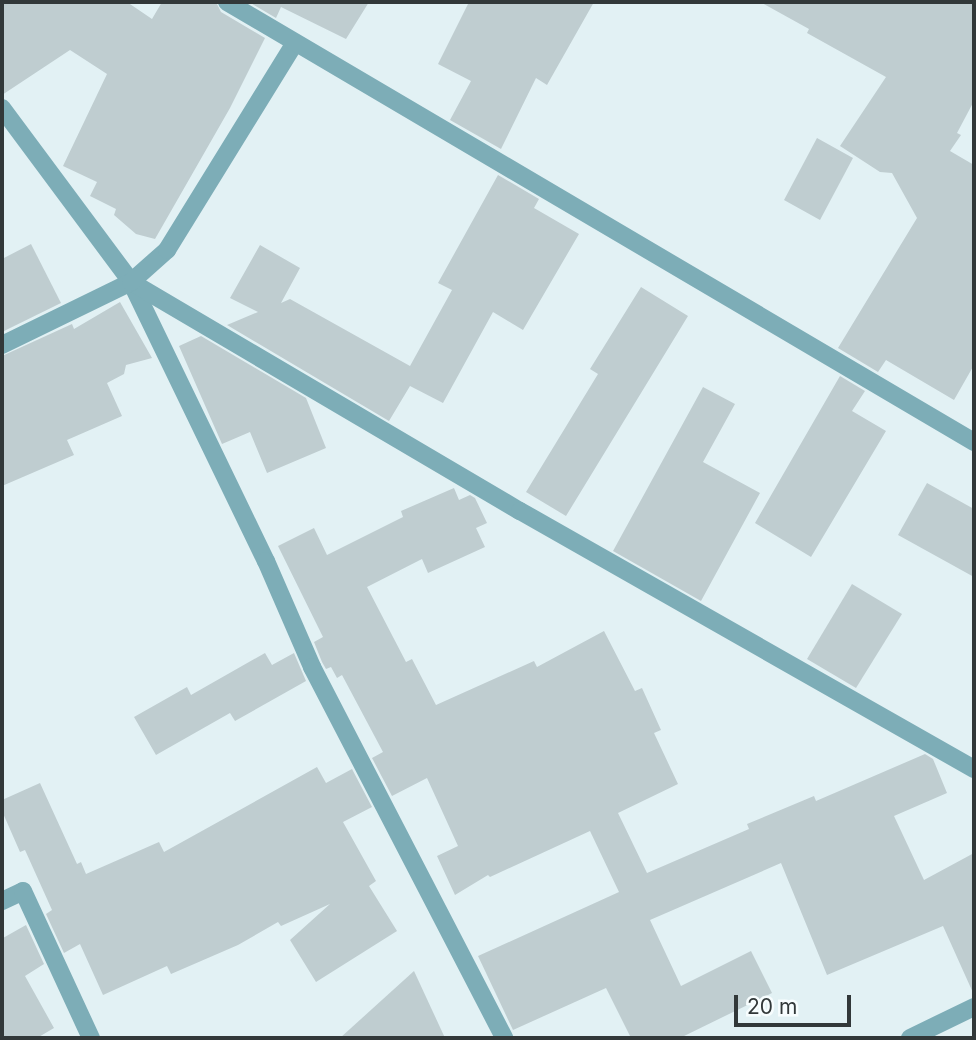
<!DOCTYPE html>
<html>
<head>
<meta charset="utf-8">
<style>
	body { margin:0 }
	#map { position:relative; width:976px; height:1040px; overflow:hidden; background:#e2f1f4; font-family:Inter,sans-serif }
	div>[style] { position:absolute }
	.building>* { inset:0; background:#bfcdd0 }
	.service>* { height:18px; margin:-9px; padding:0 9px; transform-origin:9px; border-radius:9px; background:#7dadb7 }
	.minor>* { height:18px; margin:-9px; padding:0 9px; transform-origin:9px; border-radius:9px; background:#7dadb7 }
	span { translate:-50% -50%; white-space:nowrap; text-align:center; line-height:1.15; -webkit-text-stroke:5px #f7fdfe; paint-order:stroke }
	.frame { position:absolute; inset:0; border:4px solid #323839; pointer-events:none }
	.scale { position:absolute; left:734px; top:995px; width:117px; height:32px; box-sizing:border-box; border:4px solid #323839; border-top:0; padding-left:9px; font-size:21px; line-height:24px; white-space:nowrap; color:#323839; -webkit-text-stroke:5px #f7fdfe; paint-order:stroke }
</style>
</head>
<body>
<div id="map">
	<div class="building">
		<i style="clip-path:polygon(2px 2px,127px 2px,152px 19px,162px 2px,216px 2px,221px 12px,265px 38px,230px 108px,155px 239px,136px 234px,114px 215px,116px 209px,90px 196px,97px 182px,63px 166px,107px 74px,70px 50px,2px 95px)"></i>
		<i style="clip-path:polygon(249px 2px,369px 2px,346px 39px,281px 7px,276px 18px)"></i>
		<i style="clip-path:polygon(469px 2px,594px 2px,547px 85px,536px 78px,501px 149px,450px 120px,471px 81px,438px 64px)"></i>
		<i style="clip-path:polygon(760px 2px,974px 2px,974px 101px,957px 133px,961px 135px,950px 151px,974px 165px,974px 365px,954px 400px,886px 360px,878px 372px,838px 348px,917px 218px,892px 173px,880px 172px,840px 146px,886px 77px,807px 33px,809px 29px)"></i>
		<i style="clip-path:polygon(817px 138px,853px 158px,820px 220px,784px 200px)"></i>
		<i style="clip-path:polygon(498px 175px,539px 199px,534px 208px,579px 234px,523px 330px,493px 312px,443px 403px,410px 386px,389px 421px,227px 325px,258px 312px,230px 298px,260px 245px,300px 268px,281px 303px,290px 299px,410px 366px,452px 290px,438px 283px)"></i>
		<i style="clip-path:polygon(31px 244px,61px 303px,2px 332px,2px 259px)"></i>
		<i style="clip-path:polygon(641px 287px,688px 316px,566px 516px,526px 492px,598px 374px,590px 369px)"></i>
		<i style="clip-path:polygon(120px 302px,152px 358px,126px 365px,124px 374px,107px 383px,122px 416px,67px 440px,74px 455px,2px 486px,2px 356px,72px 324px,74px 329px)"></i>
		<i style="clip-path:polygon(201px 336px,306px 398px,326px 448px,267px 473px,250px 432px,222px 444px,179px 346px)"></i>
		<i style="clip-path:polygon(840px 376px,865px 391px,852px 411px,886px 431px,811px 557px,755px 523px)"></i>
		<i style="clip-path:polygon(703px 387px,735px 404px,703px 462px,760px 493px,701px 601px,613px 551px)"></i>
		<i style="clip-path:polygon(927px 483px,974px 509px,974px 577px,898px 535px)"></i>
		<i style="clip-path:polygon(454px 488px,459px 500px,470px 495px,475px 498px,487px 523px,476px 528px,485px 547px,428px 573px,422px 559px,367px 587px,406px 662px,412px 659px,436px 705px,534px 661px,537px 667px,604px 631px,635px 691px,642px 688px,661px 730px,654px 733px,678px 784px,618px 813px,647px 873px,749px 829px,747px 824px,814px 796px,816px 801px,925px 754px,933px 759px,947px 793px,894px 816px,924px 880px,974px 853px,974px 995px,943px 926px,827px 975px,781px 863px,650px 920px,681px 986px,751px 951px,772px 993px,680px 1038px,631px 1038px,606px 988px,513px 1030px,478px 956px,619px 892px,590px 831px,490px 877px,488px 875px,455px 895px,437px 856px,458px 846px,427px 778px,392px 796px,372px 758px,383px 752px,342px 675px,337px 678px,331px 667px,326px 669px,322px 662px,314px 642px,323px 637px,278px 546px,314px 528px,327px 555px,403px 517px,401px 511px)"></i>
		<i style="clip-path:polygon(852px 584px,902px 614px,856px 688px,807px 659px)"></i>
		<i style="clip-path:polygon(265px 653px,272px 665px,294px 653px,306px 681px,235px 721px,230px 713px,156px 755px,134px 717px,187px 687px,191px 695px)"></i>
		<i style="clip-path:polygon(317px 767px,326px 783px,352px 769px,372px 807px,343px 822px,376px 881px,369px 886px,397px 931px,316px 982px,290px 940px,330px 904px,281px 926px,278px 922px,238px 945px,171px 974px,167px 966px,103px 995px,80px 944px,64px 953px,46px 914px,52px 910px,25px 850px,20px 852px,2px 811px,2px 800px,40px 783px,77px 864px,81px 862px,86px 874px,159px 842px,164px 852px)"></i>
		<i style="clip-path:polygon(26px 925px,44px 964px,25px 976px,54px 1028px,37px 1038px,2px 1038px,2px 935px,3px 938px)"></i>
		<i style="clip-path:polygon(414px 971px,445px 1038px,340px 1038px)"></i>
	</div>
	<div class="service">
		<i style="left:2px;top:108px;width:217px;rotate:53.4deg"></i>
		<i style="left:131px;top:282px;width:310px;rotate:64.2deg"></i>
		<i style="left:266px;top:561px;width:116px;rotate:66.5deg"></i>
		<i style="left:312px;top:667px;width:418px;rotate:62.6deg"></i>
		<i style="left:131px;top:282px;width:451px;rotate:30.5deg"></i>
		<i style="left:520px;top:511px;width:522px;rotate:29.61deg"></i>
		<i style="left:2px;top:345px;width:144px;rotate:-26deg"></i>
		<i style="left:131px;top:282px;width:48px;rotate:-41.6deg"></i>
		<i style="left:167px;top:250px;width:243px;rotate:-58.3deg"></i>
		<i style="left:2px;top:901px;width:23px;rotate:-25deg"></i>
		<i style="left:23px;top:891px;width:162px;rotate:65.2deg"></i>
	</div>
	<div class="minor">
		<i style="left:227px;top:2px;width:867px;rotate:30.5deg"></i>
		<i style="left:910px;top:1038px;width:71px;rotate:-25.8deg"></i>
	</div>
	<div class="frame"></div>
	<div class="scale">20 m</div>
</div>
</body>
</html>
